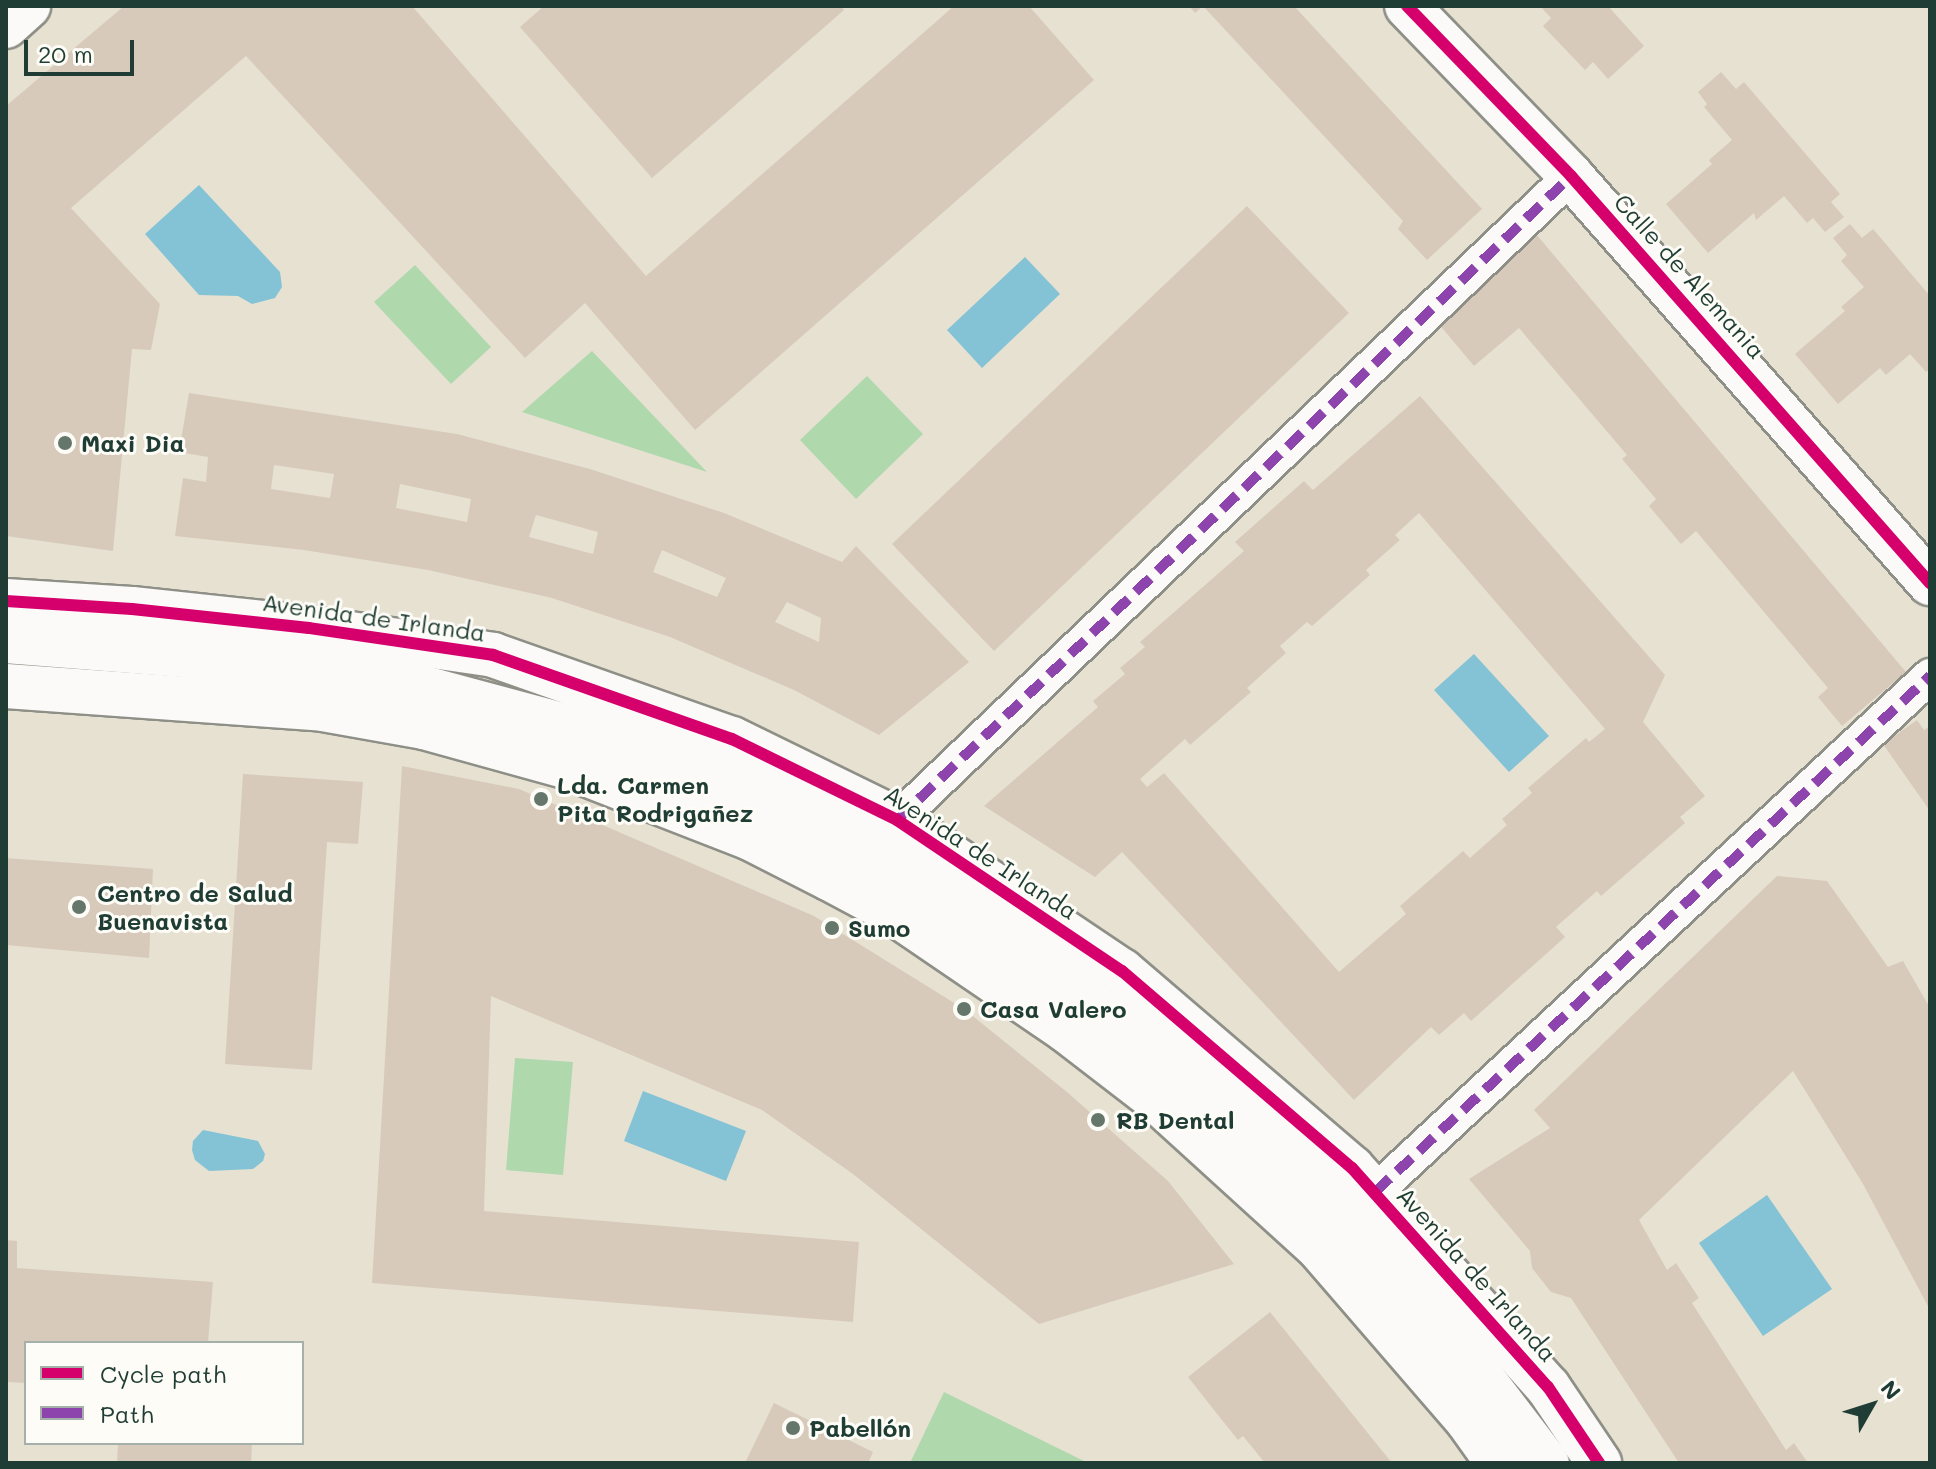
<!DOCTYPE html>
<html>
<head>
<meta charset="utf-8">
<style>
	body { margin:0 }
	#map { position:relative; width:1936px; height:1469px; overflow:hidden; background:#e7e1d2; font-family:Mali,sans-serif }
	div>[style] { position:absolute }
	.green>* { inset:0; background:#b0d8ad }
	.water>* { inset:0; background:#83c3d5 }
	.building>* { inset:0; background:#d8cabb }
	.roads { filter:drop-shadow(2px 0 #8e9087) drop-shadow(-2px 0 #8e9087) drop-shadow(0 2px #8e9087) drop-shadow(0 -2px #8e9087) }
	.pedestrian>* { height:34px; margin:-17px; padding:0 17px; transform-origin:17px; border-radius:17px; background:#fbfaf8 }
	.minor>* { height:44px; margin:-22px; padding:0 22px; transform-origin:22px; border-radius:22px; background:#fbfaf8 }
	.quiet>* { height:10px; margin-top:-5px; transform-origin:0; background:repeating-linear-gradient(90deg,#8e44ad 0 20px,transparent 0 30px) }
	.cycleway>* { height:12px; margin:-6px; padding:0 6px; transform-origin:6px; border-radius:6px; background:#d6006c }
	.dots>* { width:22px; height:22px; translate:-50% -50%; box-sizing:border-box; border:4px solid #fdfcf7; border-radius:50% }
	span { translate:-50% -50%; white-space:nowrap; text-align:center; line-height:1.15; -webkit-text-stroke:6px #fdfcf7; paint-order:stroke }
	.street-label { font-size:24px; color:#1f3d34 }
	.poi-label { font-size:24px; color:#1f3d34; font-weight:700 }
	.left { translate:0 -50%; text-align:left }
	.frame { position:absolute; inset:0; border:8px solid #1f3d34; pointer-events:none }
	.legend { position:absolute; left:24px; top:1341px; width:280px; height:104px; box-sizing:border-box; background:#fdfcf7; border:2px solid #a4b0a9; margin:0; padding:10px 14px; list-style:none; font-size:24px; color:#1f3d34 }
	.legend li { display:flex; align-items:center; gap:16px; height:40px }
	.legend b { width:40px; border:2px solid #a4b0a9 }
	.north { position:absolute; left:1832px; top:1365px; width:80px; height:80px; -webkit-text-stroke:6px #fdfcf7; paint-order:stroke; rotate:51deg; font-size:22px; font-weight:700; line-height:32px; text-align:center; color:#1f3d34 }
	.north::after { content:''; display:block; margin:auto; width:28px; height:36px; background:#1f3d34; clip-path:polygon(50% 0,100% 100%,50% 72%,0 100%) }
	.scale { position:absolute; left:24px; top:40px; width:110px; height:36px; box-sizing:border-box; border:4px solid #1f3d34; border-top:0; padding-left:10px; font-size:24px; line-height:28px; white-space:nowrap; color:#1f3d34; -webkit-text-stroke:6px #fdfcf7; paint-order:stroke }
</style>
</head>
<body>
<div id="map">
	<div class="green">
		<i style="clip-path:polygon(415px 265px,491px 347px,451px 384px,374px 302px)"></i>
		<i style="clip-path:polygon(592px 351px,707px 472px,522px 412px)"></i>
		<i style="clip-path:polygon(867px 376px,923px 434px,856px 499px,800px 440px)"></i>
		<i style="clip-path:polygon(515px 1058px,573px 1062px,563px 1175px,506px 1170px)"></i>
		<i style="clip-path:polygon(944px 1392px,1088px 1463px,910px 1463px)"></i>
	</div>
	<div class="water">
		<i style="clip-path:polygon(199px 185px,280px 272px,282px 287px,275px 298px,252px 304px,238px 296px,199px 295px,145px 234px)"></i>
		<i style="clip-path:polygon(1025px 257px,1060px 294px,982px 368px,947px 330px)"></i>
		<i style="clip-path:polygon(1474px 654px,1549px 736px,1509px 772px,1434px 690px)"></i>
		<i style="clip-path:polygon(643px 1091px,746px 1131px,726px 1181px,624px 1141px)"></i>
		<i style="clip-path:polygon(203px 1130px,258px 1141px,265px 1154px,263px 1161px,253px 1169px,209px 1171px,195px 1160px,192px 1150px,193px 1141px)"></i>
		<i style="clip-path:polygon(1767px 1195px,1832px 1289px,1763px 1336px,1699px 1243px)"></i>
	</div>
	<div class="building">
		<i style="clip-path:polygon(124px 6px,412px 6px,646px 276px,954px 6px,1029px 6px,1094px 80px,695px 430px,585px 303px,525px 358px,246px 56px,71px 208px,160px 304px,151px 350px,132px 349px,113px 551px,6px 536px,6px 106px)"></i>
		<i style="clip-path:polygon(544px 6px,841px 6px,844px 10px,652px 178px,520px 27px)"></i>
		<i style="clip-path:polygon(1189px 6px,1294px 6px,1482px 209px,1427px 260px,1398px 229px,1403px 221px,1203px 6px,1195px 13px)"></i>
		<i style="clip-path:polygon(1540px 6px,1608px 6px,1644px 46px,1608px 79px,1593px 62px,1585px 70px,1543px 26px,1551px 18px)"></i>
		<i style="clip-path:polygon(1721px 72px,1736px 89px,1744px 82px,1840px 194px,1831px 202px,1844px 217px,1825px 232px,1813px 218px,1807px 223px,1784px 196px,1756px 220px,1754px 213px,1708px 253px,1666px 204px,1712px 164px,1709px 160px,1732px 140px,1704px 107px,1707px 104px,1698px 92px)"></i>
		<i style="clip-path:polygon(1247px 206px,1349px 313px,994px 651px,892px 544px)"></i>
		<i style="clip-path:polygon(1850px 224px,1862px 238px,1873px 229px,1930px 296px,1930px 369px,1926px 372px,1910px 354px,1886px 375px,1880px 368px,1838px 404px,1795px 354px,1845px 311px,1841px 307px,1864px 287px,1841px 261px,1847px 255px,1833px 238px)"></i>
		<i style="clip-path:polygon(1536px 234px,1906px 672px,1842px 726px,1818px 697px,1828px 688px,1696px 531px,1681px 544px,1649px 506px,1656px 499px,1622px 459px,1627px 455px,1519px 328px,1474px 366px,1438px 323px,1466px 300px,1462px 296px)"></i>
		<i style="clip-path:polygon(evenodd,189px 393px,457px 434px,590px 469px,724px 513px,842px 562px,856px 546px,969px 662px,879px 735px,794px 690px,670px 637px,552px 598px,428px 570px,304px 550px,175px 536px,183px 478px,206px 482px,208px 457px,179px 452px,189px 393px,274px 465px,334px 474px,330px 498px,271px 489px,274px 465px,189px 393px,400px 484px,471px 499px,467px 522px,396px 508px,400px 484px,189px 393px,536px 515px,598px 532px,593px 554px,529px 537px,536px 515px,189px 393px,662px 550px,726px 578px,717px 597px,653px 572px,662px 550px,189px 393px,787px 602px,821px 618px,819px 642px,775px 622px,787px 602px)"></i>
		<i style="clip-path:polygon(evenodd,1420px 396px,1665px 675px,1643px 722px,1705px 796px,1680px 817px,1685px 823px,1601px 896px,1597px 891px,1556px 927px,1565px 937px,1471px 1021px,1464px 1013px,1439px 1035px,1431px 1027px,1354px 1100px,1122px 852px,1095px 877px,984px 806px,1098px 707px,1093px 701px,1125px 674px,1120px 668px,1145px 647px,1140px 642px,1244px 551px,1235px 542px,1304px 481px,1313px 490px,1420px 396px,1419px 513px,1605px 729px,1589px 742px,1586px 738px,1528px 788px,1532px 793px,1502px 819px,1507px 825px,1470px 858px,1463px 851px,1400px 906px,1406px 914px,1339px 972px,1164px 773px,1147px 787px,1140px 779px,1185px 739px,1190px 745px,1251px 692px,1247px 688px,1286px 653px,1280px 646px,1307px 622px,1312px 626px,1370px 575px,1366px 570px,1400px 540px,1395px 535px,1419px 513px)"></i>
		<i style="clip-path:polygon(1917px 720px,1924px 730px,1930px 726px,1930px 811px,1883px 744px)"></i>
		<i style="clip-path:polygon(402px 766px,519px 789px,814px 916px,964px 1009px,1067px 1092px,1168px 1181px,1234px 1264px,1039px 1324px,853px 1174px,762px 1110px,491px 996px,484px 1211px,859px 1242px,853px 1322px,372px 1283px)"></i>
		<i style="clip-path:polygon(243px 774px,363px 782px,358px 844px,327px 842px,312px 1070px,225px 1064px)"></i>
		<i style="clip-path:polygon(6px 858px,153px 869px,149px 958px,6px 945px)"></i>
		<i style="clip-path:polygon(1777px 876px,1827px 881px,1888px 967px,1903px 961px,1930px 1008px,1930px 1310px,1863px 1184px,1793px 1071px,1639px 1220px,1667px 1270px,1676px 1263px,1699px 1298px,1692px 1303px,1786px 1450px,1794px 1443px,1808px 1463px,1679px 1463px,1571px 1298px,1551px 1292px,1532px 1268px,1530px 1251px,1469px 1179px,1550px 1128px,1534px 1110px)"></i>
		<i style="clip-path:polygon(6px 1240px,17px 1241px,17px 1268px,213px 1282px,208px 1343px,26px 1343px,26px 1383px,6px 1382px)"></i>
		<i style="clip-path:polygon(1270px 1312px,1392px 1463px,1265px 1463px,1243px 1436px,1238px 1440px,1214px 1410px,1188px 1377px)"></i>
		<i style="clip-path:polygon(774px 1403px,873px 1452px,868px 1463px,745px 1463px)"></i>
		<i style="clip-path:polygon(118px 1443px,252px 1443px,251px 1463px,117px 1463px)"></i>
	</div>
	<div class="roads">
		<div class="pedestrian">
			<i style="left:897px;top:820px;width:932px;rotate:-43.7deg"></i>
			<i style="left:1375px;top:1192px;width:758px;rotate:-42.91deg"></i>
		</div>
		<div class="minor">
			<i style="left:1407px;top:6px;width:236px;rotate:46deg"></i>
			<i style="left:1571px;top:176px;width:543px;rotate:48.59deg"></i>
			<i style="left:6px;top:26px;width:30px;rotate:-42deg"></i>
			<i style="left:6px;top:601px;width:126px;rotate:3.6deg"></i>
			<i style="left:132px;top:609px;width:178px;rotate:6.1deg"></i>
			<i style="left:309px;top:628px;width:186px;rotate:8.3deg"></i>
			<i style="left:493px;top:655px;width:253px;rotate:19.4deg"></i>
			<i style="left:732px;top:739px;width:184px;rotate:26.1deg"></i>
			<i style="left:897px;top:820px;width:271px;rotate:33.9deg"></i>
			<i style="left:1122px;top:971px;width:303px;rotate:40.6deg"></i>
			<i style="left:1352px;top:1168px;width:294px;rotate:48.2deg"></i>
			<i style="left:1548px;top:1387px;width:92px;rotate:56.1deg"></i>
			<i style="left:6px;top:641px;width:245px;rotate:4.5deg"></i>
			<i style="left:250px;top:660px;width:161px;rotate:8.6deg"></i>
			<i style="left:409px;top:684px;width:158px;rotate:15deg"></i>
			<i style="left:562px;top:725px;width:134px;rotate:18.3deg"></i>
			<i style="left:689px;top:767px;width:192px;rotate:24.7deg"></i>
			<i style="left:863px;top:847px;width:147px;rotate:32deg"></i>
			<i style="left:988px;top:925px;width:256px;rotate:37deg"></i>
			<i style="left:1192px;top:1079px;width:211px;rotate:42.7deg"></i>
			<i style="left:1347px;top:1222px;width:142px;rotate:47.6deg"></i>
			<i style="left:1443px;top:1327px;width:171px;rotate:52.6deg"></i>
			<i style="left:6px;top:686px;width:318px;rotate:4.1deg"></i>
			<i style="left:323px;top:709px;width:103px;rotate:10.1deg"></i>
			<i style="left:424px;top:727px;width:149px;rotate:15.5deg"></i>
			<i style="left:568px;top:767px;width:195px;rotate:21.3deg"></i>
			<i style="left:750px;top:838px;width:89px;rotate:26.9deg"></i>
			<i style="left:829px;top:878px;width:76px;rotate:28.2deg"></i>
			<i style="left:896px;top:914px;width:206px;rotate:34.3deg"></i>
			<i style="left:1066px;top:1030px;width:110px;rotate:37.6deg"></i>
			<i style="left:1153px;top:1097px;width:223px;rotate:42.3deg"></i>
			<i style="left:1318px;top:1247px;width:230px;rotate:49.2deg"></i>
			<i style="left:1468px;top:1421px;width:52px;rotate:54.5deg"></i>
		</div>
	</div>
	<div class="quiet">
		<i style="left:897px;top:820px;width:932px;rotate:-43.7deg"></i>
		<i style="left:1375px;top:1192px;width:758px;rotate:-42.91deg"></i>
	</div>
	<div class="cycleway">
		<i style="left:1407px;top:6px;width:236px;rotate:46deg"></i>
		<i style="left:1571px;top:176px;width:543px;rotate:48.59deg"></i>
		<i style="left:6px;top:601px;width:126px;rotate:3.6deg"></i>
		<i style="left:132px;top:609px;width:178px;rotate:6.1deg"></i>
		<i style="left:309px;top:628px;width:186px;rotate:8.3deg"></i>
		<i style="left:493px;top:655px;width:253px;rotate:19.4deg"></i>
		<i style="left:732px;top:739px;width:184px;rotate:26.1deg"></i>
		<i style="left:897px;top:820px;width:271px;rotate:33.9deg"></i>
		<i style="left:1122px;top:971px;width:303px;rotate:40.6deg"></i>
		<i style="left:1352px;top:1168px;width:294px;rotate:48.2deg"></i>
		<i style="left:1548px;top:1387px;width:92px;rotate:56.1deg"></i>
	</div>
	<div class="dots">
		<i style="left:65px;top:443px;background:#65766b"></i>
		<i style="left:541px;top:799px;background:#65766b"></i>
		<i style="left:79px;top:907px;background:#65766b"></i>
		<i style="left:832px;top:928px;background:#65766b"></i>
		<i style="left:964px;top:1009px;background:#65766b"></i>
		<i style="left:1098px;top:1120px;background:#65766b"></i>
		<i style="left:793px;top:1428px;background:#65766b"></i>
	</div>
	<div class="street-label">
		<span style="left:1690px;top:276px;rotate:48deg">Calle de Alemania</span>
		<span style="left:374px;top:617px;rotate:8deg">Avenida de Irlanda</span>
		<span style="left:981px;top:852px;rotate:33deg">Avenida de Irlanda</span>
		<span style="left:1477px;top:1274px;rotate:48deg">Avenida de Irlanda</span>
	</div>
	<div class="poi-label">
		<span class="left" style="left:81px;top:443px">Maxi Dia</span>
		<span class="left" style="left:557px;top:799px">Lda. Carmen<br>Pita Rodrigañez</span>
		<span class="left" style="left:97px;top:907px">Centro de Salud<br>Buenavista</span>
		<span class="left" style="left:848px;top:928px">Sumo</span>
		<span class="left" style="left:980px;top:1009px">Casa Valero</span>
		<span class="left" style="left:1116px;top:1120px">RB Dental</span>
		<span class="left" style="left:809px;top:1428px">Pabellón</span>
	</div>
	<div class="frame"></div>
	<ul class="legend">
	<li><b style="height:10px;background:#d6006c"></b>Cycle path</li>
	<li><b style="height:10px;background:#8e44ad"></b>Path</li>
	</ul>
	<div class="north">N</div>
	<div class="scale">20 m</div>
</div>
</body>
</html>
